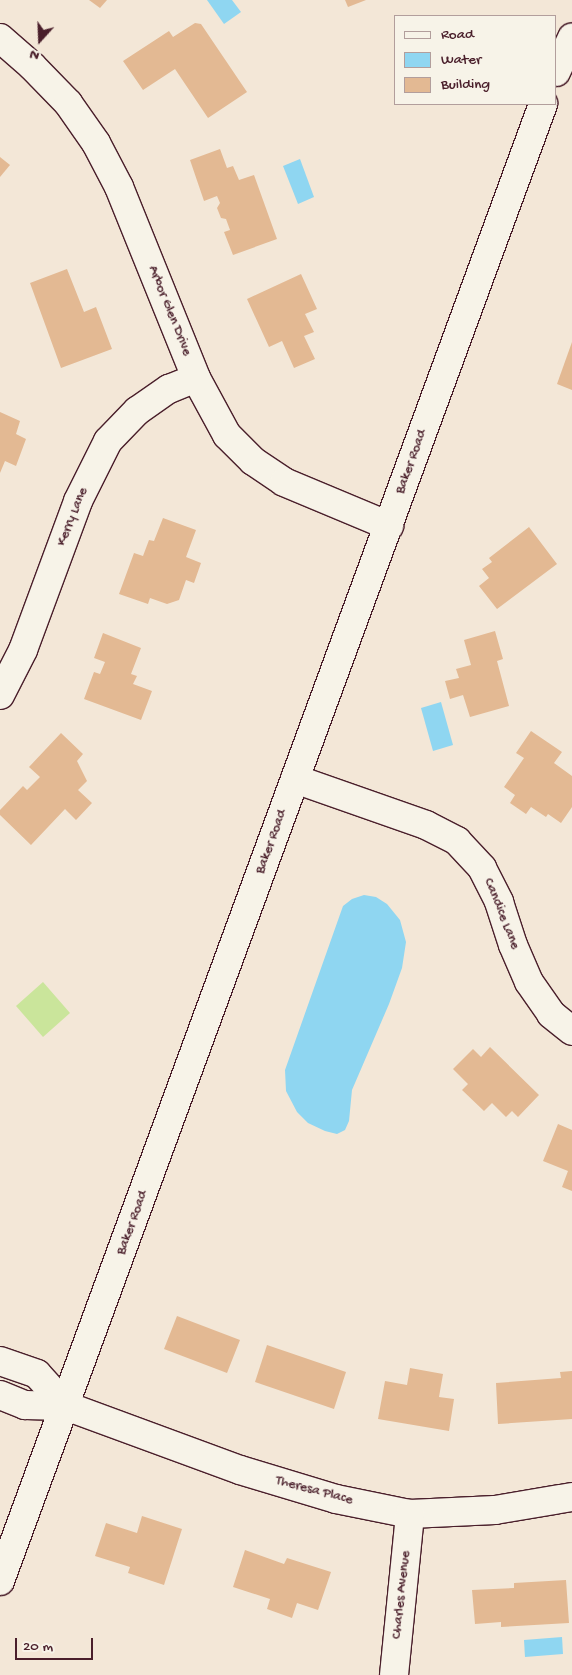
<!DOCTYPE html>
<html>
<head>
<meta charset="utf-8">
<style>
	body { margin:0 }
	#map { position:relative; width:572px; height:1675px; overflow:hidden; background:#f3e7d7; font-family:"Gochi Hand",sans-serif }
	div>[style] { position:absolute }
	.green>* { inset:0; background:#cae59b }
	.water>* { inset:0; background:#8fd6f1 }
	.building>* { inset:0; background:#e3b993 }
	.roads { filter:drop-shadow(1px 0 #4a1f2b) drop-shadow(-1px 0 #4a1f2b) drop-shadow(0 1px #4a1f2b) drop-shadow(0 -1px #4a1f2b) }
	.minor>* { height:28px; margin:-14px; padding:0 14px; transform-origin:14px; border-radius:14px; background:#f7f3e8 }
	.secondary>* { height:28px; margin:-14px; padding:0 14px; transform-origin:14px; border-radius:14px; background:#f7f3e8 }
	span { translate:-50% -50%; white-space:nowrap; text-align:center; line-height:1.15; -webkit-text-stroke:4px #f7f3e8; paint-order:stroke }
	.street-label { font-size:14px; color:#4a1f2b }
	.legend { position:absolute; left:394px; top:15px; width:162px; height:90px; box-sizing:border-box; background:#f7f3e8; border:1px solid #b29e9c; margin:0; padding:6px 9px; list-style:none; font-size:15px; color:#4a1f2b }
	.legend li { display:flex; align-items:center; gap:10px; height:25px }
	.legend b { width:25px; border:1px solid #b29e9c }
	.north { position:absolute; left:15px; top:15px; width:50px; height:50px; -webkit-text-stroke:4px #f7f3e8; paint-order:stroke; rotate:200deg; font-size:14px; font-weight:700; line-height:20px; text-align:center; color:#4a1f2b }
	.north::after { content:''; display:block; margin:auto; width:18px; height:22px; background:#4a1f2b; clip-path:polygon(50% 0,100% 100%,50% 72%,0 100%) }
	.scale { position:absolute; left:15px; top:1638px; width:78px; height:22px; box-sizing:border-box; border:2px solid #4a1f2b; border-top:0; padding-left:6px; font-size:15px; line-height:18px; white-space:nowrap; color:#4a1f2b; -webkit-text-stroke:4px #f7f3e8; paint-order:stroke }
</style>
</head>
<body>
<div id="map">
	<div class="green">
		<i style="clip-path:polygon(43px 982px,70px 1013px,43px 1037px,16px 1006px)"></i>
	</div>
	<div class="water">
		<i style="clip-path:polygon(207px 0,232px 0,241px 12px,224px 24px)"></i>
		<i style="clip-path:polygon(300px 159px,314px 197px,298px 204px,283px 166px)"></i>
		<i style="clip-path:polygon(441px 702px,453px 745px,433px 751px,421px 708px)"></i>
		<i style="clip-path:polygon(364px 895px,376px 897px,387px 904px,400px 920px,406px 942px,402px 968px,389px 1004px,352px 1090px,349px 1121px,345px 1130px,337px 1134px,325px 1131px,308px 1123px,297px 1112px,286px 1091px,285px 1070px,343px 906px,352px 899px)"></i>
		<i style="clip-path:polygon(562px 1637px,563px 1654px,525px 1657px,524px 1640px)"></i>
	</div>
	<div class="building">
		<i style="clip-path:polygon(89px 0,107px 0,100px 8px)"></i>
		<i style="clip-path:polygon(345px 0,366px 0,348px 7px)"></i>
		<i style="clip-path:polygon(195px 23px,201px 24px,247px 92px,208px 118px,175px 69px,143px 90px,123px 61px,169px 31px,173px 37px)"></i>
		<i style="clip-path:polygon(220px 149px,227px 168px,233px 166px,239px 180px,254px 175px,277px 239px,233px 255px,224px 232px,230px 230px,226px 219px,221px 218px,217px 208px,220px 203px,217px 196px,204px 201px,190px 160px)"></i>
		<i style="clip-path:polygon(0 157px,10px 165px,0 177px)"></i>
		<i style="clip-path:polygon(67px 269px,84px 312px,96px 307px,112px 349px,61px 368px,30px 283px)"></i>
		<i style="clip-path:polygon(301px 274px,317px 309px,305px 314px,314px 332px,304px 336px,315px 359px,294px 368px,282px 341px,269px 347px,247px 299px)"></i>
		<i style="clip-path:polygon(572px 342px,572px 390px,557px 384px)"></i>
		<i style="clip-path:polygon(0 412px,20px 421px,16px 434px,26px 439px,16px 466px,5px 461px,0 473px)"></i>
		<i style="clip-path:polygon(163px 518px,196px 530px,186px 557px,201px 563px,194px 583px,186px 580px,179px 600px,167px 604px,150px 598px,148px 604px,119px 594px,134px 553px,143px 556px,149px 540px,154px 541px)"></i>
		<i style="clip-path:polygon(529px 527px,557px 564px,497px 609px,479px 586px,489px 578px,482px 569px,492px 562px,489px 558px)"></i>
		<i style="clip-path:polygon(495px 631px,503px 659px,497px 661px,509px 706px,470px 717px,463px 695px,450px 699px,445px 681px,459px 678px,456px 669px,471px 665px,464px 640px)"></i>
		<i style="clip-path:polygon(103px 633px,141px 648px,131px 674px,137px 676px,133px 684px,152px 691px,141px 720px,84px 699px,94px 672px,100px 674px,105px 662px,94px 658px)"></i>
		<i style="clip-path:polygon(531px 731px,562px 752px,554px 763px,572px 776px,572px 807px,561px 823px,548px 814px,546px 817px,531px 807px,526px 814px,510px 803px,515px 795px,504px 787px,524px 758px,516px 753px)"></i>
		<i style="clip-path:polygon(61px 733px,83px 754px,77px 761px,87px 781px,78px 790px,92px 803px,76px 820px,65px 809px,31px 845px,0 815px,0 810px,23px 786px,27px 790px,40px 777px,29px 767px)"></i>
		<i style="clip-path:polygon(490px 1047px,539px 1095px,518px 1117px,512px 1111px,506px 1117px,492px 1103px,484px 1111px,462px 1090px,468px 1084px,453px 1069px,473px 1049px,481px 1057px)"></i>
		<i style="clip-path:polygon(558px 1124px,572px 1130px,572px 1191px,562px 1187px,568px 1171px,543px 1161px)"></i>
		<i style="clip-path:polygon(177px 1316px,240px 1340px,227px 1373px,164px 1349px)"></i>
		<i style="clip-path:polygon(267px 1345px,346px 1372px,334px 1409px,255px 1382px)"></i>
		<i style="clip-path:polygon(410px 1368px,443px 1374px,439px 1397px,454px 1399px,449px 1431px,378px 1419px,385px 1381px,407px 1385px)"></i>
		<i style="clip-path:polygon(572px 1371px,572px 1419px,498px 1424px,496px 1383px,561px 1378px,560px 1372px)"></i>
		<i style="clip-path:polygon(142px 1516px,182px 1529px,164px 1585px,128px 1573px,130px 1567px,95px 1556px,106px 1523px,137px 1533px)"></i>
		<i style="clip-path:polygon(245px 1550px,284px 1564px,287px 1558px,331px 1572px,318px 1610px,297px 1603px,292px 1618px,267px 1609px,270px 1599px,233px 1587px)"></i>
		<i style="clip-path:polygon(566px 1580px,569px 1623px,501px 1627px,501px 1622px,475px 1624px,472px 1590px,514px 1588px,514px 1583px)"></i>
	</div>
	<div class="roads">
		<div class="minor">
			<i style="left:0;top:38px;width:43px;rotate:41.2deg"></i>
			<i style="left:32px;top:66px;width:52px;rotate:45.8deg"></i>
			<i style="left:68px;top:103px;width:49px;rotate:55deg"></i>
			<i style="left:96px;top:143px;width:50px;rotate:62.4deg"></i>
			<i style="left:119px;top:187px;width:206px;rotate:68deg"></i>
			<i style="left:196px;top:378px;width:65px;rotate:61.5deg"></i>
			<i style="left:227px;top:435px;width:37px;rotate:45deg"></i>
			<i style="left:253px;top:461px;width:37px;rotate:34deg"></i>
			<i style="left:284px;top:482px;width:114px;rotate:22.7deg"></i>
			<i style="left:0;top:695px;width:51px;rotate:-62.9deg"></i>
			<i style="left:23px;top:650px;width:159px;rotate:-69.7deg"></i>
			<i style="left:78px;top:501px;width:67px;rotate:-63.4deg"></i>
			<i style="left:108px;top:441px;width:42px;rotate:-46deg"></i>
			<i style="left:137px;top:411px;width:39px;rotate:-35deg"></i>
			<i style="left:169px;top:389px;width:29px;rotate:-22deg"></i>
			<i style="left:295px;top:779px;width:139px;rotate:19.3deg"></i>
			<i style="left:426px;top:825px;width:35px;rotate:27deg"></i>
			<i style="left:457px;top:841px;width:37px;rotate:47deg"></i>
			<i style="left:482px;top:868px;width:38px;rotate:63deg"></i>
			<i style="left:499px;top:902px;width:45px;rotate:72deg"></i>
			<i style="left:513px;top:945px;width:40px;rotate:66.6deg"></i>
			<i style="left:529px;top:982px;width:39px;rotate:55deg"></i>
			<i style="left:551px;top:1014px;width:27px;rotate:39deg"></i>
			<i style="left:0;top:1361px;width:39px;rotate:19deg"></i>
			<i style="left:37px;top:1374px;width:43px;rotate:47.8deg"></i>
			<i style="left:0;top:1395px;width:27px;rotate:22deg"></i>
			<i style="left:25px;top:1405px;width:41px;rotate:1.4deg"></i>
			<i style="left:66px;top:1406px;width:185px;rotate:20.2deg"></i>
			<i style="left:240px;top:1470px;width:100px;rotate:16.8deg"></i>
			<i style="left:336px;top:1499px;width:76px;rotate:11.5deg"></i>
			<i style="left:410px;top:1514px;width:85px;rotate:-2.7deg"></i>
			<i style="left:495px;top:1510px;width:78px;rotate:-9.6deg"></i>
			<i style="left:394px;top:1675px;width:162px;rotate:-84.3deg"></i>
		</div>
		<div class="secondary">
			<i style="left:556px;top:72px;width:38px;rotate:-65deg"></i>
			<i style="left:0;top:1581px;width:1574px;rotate:-69.81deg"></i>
		</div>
	</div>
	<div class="street-label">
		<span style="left:169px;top:311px;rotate:68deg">Arbor Glen Drive</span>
		<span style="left:412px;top:462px;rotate:-70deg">Baker Road</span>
		<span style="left:73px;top:517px;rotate:-68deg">Kerry Lane</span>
		<span style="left:272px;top:842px;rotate:-70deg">Baker Road</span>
		<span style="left:501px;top:914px;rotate:68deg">Candice Lane</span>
		<span style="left:133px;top:1223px;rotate:-70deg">Baker Road</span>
		<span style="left:314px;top:1491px;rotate:15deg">Theresa Place</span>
		<span style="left:402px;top:1595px;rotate:-84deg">Charles Avenue</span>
	</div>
	<ul class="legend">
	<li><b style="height:6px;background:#f7f3e8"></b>Road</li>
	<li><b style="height:14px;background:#8fd6f1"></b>Water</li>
	<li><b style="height:14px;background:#e3b993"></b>Building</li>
	</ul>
	<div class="north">N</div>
	<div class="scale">20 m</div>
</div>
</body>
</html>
